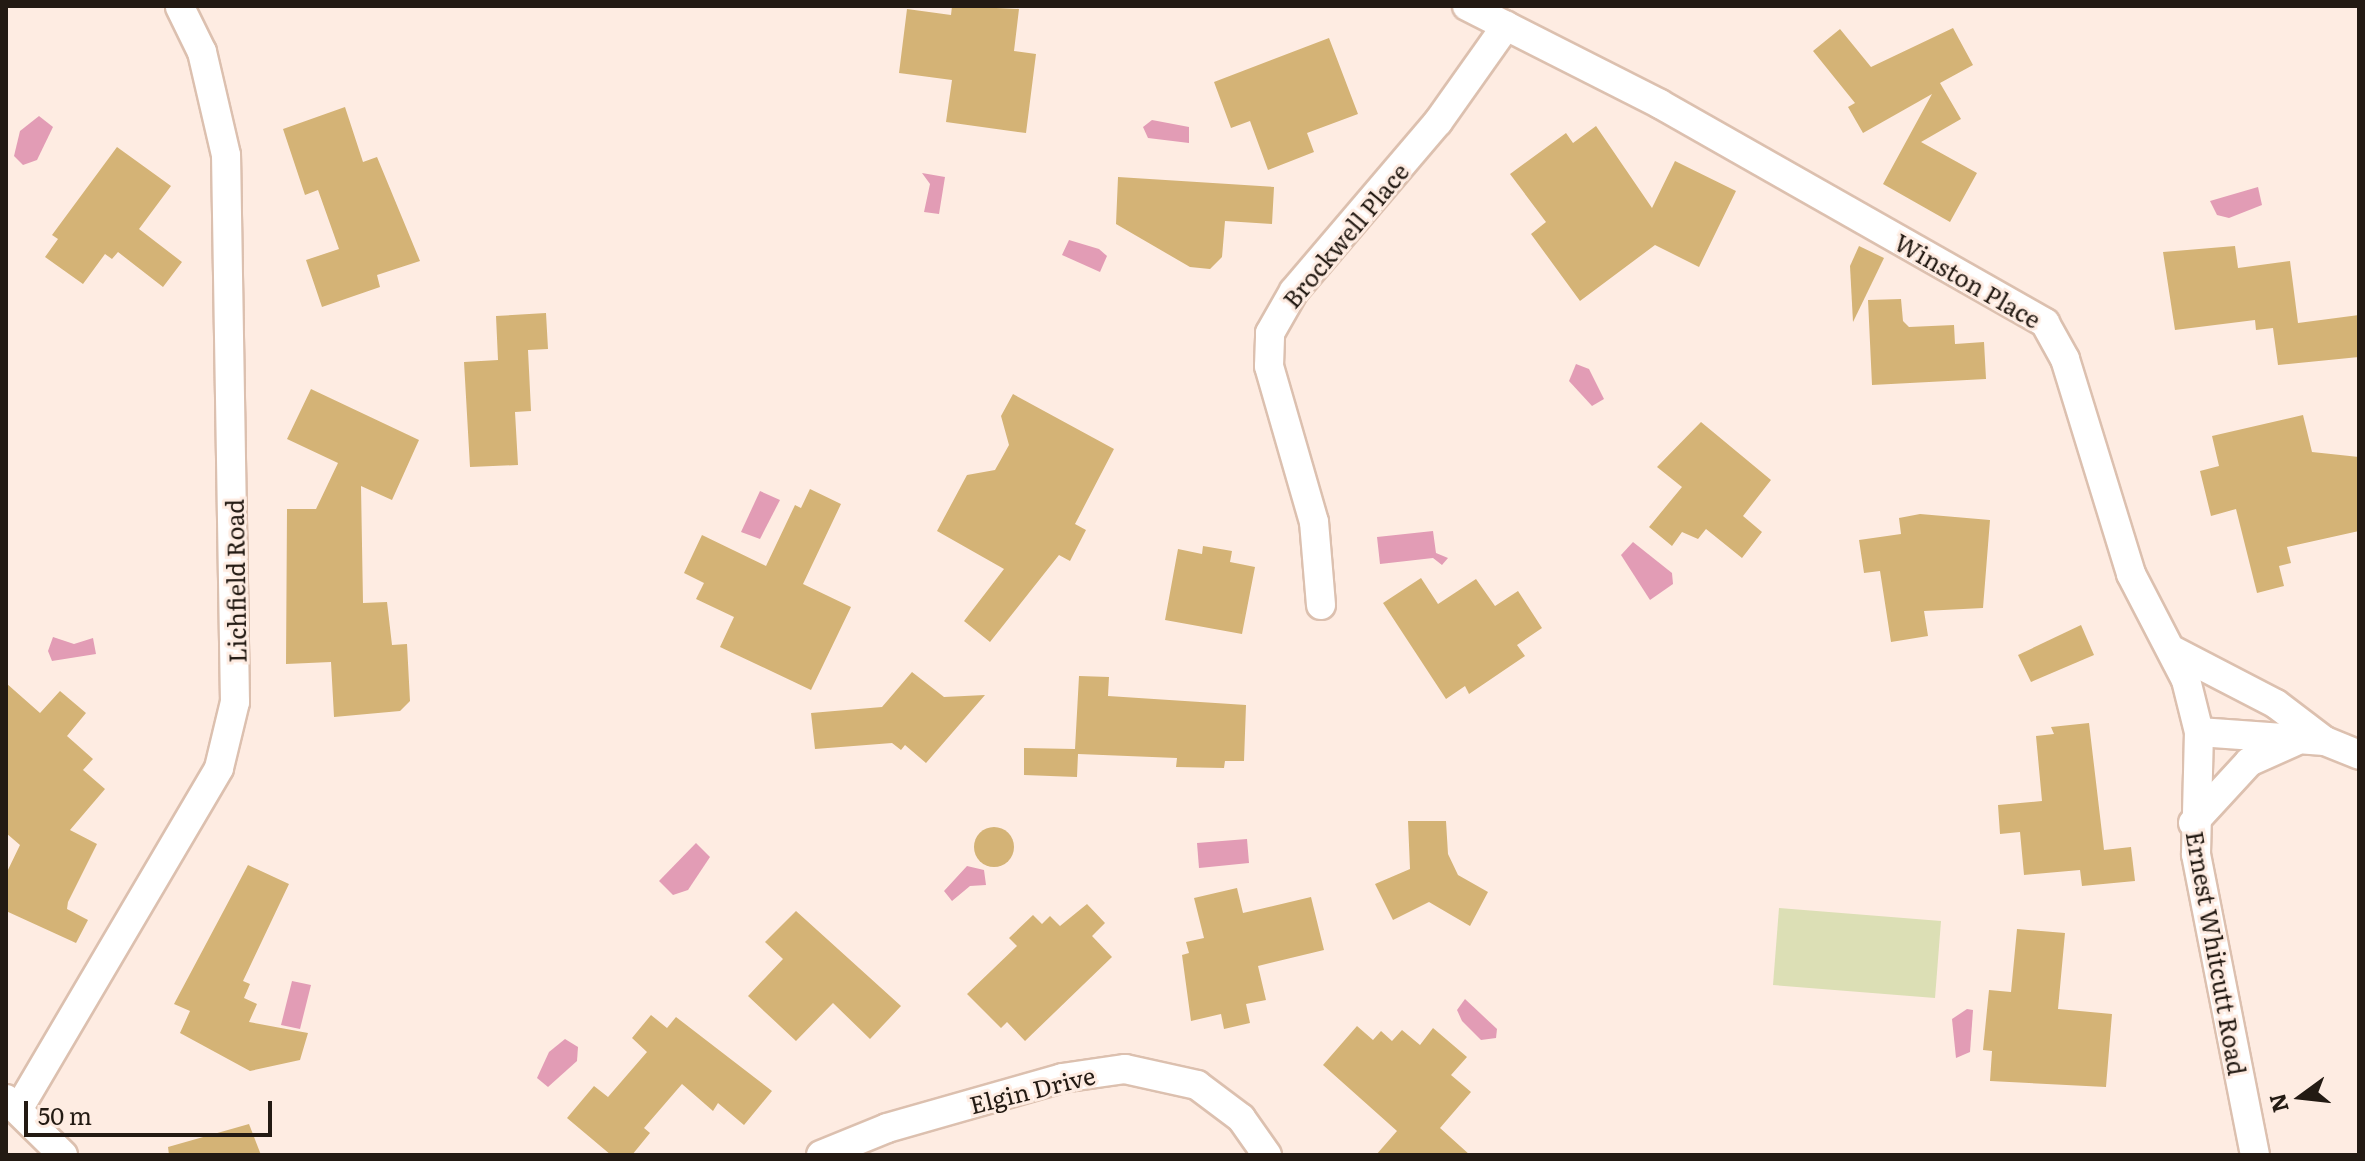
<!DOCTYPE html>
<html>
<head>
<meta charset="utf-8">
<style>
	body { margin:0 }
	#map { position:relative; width:2365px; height:1161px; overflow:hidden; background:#feece2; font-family:Literata,serif }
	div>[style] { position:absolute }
	.green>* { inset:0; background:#dcdfb5 }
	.water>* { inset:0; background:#e29cb5 }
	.building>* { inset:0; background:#d4b376 }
	.round { border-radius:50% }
	.roads { filter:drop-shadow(2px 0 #dcc0af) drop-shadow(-2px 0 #dcc0af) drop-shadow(0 2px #dcc0af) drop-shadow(0 -2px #dcc0af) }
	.street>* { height:28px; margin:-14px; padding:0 14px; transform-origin:14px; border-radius:14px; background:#fff }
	span { translate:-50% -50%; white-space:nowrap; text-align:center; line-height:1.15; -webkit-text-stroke:6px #feece2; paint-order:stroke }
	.street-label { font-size:24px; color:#231a13 }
	.frame { position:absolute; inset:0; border:8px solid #231a13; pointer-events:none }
	.north { position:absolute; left:2261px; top:1057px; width:80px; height:80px; -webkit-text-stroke:6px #feece2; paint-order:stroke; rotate:255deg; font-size:22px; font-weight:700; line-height:32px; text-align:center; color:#231a13 }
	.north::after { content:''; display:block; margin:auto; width:28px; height:36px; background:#231a13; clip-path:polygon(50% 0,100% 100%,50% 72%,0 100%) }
	.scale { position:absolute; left:24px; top:1101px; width:248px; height:36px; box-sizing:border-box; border:4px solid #231a13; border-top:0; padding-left:10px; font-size:24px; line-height:28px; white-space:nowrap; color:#231a13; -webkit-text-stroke:6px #feece2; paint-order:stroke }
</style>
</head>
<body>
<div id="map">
	<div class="green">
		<i style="clip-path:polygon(1779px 908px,1941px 921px,1935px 998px,1773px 985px)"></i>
	</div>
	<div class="water">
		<i style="clip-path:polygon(39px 116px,53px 127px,37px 160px,23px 165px,14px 156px,20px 131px)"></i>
		<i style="clip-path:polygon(1152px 120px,1189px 127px,1189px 143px,1148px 138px,1143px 127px)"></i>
		<i style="clip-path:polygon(922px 173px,945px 177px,939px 214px,924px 212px,930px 184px)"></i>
		<i style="clip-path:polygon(2258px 187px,2262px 205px,2229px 218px,2217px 215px,2210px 201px)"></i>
		<i style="clip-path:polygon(1069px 240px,1099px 249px,1107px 256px,1100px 272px,1062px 255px)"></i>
		<i style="clip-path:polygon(1576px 364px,1589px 369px,1604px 399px,1592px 406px,1569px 381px)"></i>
		<i style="clip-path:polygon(760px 491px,780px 500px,760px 539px,741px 532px)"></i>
		<i style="clip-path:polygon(1433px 531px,1436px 553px,1448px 558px,1442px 565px,1433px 558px,1380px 564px,1377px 537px)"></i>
		<i style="clip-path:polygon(1633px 542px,1672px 573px,1673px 584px,1650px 600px,1621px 555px)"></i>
		<i style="clip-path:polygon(53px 637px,74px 644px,93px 638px,96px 654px,52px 661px,48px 651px)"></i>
		<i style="clip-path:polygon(1247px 839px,1249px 863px,1199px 868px,1197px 843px)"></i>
		<i style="clip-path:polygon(696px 843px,710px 857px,688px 890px,673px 895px,659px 881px)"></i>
		<i style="clip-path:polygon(967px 866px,984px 870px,986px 885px,970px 886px,952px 901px,944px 891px)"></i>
		<i style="clip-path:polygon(292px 981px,311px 985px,300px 1029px,281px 1025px)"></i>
		<i style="clip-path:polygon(1465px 999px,1497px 1029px,1496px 1038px,1481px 1040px,1462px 1021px,1457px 1010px)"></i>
		<i style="clip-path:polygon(1967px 1009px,1973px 1010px,1970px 1052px,1956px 1058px,1952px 1019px)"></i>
		<i style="clip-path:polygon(565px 1039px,578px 1047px,577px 1061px,548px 1087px,537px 1078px,549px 1052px)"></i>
	</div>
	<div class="building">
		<i style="clip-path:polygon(952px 6px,1019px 9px,1014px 51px,1036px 54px,1026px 133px,946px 122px,952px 80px,899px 73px,907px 9px,951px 15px)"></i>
		<i style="clip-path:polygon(1953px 28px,1973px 65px,1940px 83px,1961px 119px,1921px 142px,1977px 173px,1950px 222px,1883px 184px,1932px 94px,1863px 133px,1848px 107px,1855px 103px,1813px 51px,1840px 29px,1871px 67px)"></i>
		<i style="clip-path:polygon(1329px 38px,1358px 114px,1307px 133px,1314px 152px,1268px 170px,1250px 121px,1231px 128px,1214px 82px)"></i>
		<i style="clip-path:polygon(345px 107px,363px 162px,377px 157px,420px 261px,377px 275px,380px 287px,322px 307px,306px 260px,339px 249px,318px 190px,305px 195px,283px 129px)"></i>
		<i style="clip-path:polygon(1596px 126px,1652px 208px,1675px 161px,1736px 191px,1699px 267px,1655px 245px,1580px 301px,1531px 234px,1546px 222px,1510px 174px,1566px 133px,1573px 143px)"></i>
		<i style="clip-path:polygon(117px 147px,171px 186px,139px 229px,182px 262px,163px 287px,118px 252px,112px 259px,105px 254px,83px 284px,45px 257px,58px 239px,52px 235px)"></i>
		<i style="clip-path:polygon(1118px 177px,1274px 187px,1272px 224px,1225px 221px,1222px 257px,1210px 269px,1190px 267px,1116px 224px)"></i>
		<i style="clip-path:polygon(1859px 246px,1884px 258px,1853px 322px,1850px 266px)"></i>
		<i style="clip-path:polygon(2235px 246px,2238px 268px,2290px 261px,2298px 323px,2359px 315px,2359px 357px,2278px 365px,2273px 328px,2256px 330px,2255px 320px,2175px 330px,2163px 252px)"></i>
		<i style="clip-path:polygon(1901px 299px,1903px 321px,1909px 327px,1954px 325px,1955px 344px,1984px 342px,1986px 379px,1872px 385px,1868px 300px)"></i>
		<i style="clip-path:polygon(546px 313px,548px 349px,528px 350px,531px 411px,515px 412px,518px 465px,470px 467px,464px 362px,498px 360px,496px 316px)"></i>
		<i style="clip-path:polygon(311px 389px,419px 440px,392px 500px,361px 486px,363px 603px,387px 602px,392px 645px,407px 644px,410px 701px,400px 711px,334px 717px,331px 662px,286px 664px,287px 509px,316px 509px,338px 463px,287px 439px)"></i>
		<i style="clip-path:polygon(1013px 394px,1114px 449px,1075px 524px,1086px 530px,1070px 561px,1059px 555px,990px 642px,964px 621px,1004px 569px,937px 531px,967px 475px,995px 470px,1009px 445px,1001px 416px)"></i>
		<i style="clip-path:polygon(2303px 415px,2312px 452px,2359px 457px,2359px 531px,2287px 547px,2291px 563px,2279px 566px,2284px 586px,2257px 593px,2236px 509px,2211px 516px,2200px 471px,2219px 466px,2212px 436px)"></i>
		<i style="clip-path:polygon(1701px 422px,1771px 480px,1743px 516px,1762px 532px,1742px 558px,1706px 529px,1698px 539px,1682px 532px,1672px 546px,1649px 527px,1682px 487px,1657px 467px)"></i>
		<i style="clip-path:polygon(810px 489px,841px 504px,803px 584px,851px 607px,811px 690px,720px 647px,734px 617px,696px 599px,704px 583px,684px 573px,702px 535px,766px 566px,795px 505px,801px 508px)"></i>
		<i style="clip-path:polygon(1920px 514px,1990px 520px,1983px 608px,1924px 611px,1928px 636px,1891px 642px,1880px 571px,1864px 573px,1859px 540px,1901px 534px,1899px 518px)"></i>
		<i style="clip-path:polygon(1203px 546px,1232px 551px,1230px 562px,1255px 567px,1242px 634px,1165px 620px,1178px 549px,1202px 554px)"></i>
		<i style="clip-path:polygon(1421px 578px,1438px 604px,1476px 579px,1495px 606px,1518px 591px,1542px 628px,1517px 645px,1525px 656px,1469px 694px,1465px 686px,1446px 699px,1383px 603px)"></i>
		<i style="clip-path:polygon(2081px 625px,2094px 655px,2031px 682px,2018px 655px)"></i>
		<i style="clip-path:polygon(912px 672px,944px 697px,985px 695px,926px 763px,905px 745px,901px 750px,892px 743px,815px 749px,811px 713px,882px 707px)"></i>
		<i style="clip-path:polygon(1079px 676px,1109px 677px,1108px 696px,1246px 705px,1244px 761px,1225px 761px,1224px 768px,1176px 767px,1177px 758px,1078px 754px,1077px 777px,1024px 775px,1024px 748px,1075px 749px)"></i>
		<i style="clip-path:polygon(6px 683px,40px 713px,60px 691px,86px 713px,67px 736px,93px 759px,83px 770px,105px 789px,70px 830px,97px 844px,68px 902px,67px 909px,88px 920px,76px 943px,6px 911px,6px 874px,20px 845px,6px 833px)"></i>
		<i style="clip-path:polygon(2089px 723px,2104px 850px,2131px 847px,2135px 881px,2082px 886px,2080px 870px,2024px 875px,2020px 832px,2000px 834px,1998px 805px,2042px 801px,2036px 736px,2054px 734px,2051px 727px)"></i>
		<i style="clip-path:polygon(1408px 821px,1446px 821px,1448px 854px,1458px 875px,1488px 892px,1470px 926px,1429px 902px,1393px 920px,1375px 884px,1410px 869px)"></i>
		<i class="round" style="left:974px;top:827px;width:40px;height:40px"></i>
		<i style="clip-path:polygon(248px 865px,289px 884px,243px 981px,250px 984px,244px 998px,257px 1004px,249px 1022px,308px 1033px,300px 1060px,250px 1071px,180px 1033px,190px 1011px,174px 1004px)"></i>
		<i style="clip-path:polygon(1237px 888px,1243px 913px,1311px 897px,1324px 950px,1258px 966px,1266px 1000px,1246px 1004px,1250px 1023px,1224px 1029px,1221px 1014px,1191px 1021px,1182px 955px,1189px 953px,1186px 942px,1204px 938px,1194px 898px)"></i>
		<i style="clip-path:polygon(1087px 904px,1105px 923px,1092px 936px,1112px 957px,1025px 1041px,1007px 1022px,1001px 1028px,967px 994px,1017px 946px,1009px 938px,1033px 915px,1042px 924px,1050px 916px,1060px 926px)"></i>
		<i style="clip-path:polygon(796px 911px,901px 1006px,870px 1039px,833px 1003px,796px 1041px,748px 996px,783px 959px,765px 942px)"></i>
		<i style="clip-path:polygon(2017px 929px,2065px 933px,2058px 1009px,2112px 1014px,2106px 1087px,1990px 1081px,1992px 1051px,1983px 1050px,1989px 990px,2011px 992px)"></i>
		<i style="clip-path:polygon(651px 1015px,667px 1028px,676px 1017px,772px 1091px,744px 1125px,718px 1103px,713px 1111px,682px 1084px,644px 1128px,650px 1133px,632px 1155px,611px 1155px,567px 1118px,594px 1086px,608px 1097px,647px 1052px,632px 1038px)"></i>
		<i style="clip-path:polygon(1357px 1026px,1373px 1040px,1381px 1031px,1392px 1041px,1402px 1030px,1420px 1045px,1433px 1028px,1467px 1057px,1451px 1075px,1471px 1092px,1440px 1128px,1470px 1155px,1376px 1155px,1397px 1131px,1323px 1065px)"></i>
		<i style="clip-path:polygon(249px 1124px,261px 1155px,169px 1155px,168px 1147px)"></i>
	</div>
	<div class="roads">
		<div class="street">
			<i style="left:1467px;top:6px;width:216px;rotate:26.9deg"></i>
			<i style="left:1660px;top:104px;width:443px;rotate:29.6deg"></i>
			<i style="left:2045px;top:323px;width:41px;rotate:60.9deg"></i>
			<i style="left:2065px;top:359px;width:225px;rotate:72.9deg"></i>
			<i style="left:2131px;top:574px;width:119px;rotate:62.6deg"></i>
			<i style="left:2186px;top:680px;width:54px;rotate:76deg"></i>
			<i style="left:1321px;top:605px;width:83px;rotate:-94.8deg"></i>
			<i style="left:1314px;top:522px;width:162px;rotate:-106.1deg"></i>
			<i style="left:1269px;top:366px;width:33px;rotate:-88deg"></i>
			<i style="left:1270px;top:333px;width:48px;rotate:-60.3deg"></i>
			<i style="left:1294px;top:291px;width:222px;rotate:-49.6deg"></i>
			<i style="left:1438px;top:122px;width:118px;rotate:-54.7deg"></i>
			<i style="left:2172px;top:650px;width:117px;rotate:27.4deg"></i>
			<i style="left:2276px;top:704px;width:61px;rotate:37.1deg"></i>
			<i style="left:2193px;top:823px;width:83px;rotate:-47.4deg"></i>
			<i style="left:2249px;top:762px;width:49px;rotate:-24deg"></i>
			<i style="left:6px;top:1099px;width:80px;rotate:44.5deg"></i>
			<i style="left:19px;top:1108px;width:394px;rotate:-59.5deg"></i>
			<i style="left:219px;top:768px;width:68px;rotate:-76.4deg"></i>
			<i style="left:235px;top:702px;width:547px;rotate:-90.94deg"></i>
			<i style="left:226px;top:155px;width:106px;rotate:-103.1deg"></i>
			<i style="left:202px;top:52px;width:50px;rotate:-116.1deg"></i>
			<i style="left:821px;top:1155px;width:71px;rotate:-22.2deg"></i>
			<i style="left:887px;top:1128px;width:182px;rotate:-15.9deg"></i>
			<i style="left:1062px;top:1078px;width:64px;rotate:-8.1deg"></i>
			<i style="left:1125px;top:1069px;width:74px;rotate:12.5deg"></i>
			<i style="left:1197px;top:1085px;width:55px;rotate:36.9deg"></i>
			<i style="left:1241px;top:1118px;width:45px;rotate:54.9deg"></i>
			<i style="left:2255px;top:1155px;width:307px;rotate:-101.1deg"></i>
			<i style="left:2196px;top:854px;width:122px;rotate:-88.6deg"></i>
			<i style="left:2199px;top:732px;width:126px;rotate:4.1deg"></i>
			<i style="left:2325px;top:741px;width:37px;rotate:22deg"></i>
		</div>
	</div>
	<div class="street-label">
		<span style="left:1345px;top:235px;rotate:-50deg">Brockwell Place</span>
		<span style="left:1968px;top:280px;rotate:30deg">Winston Place</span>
		<span style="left:235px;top:581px;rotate:-91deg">Lichfield Road</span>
		<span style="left:2217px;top:953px;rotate:80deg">Ernest Whitcutt Road</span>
		<span style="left:1032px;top:1089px;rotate:-14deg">Elgin Drive</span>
	</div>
	<div class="frame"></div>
	<div class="north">N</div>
	<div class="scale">50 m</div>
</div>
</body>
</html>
